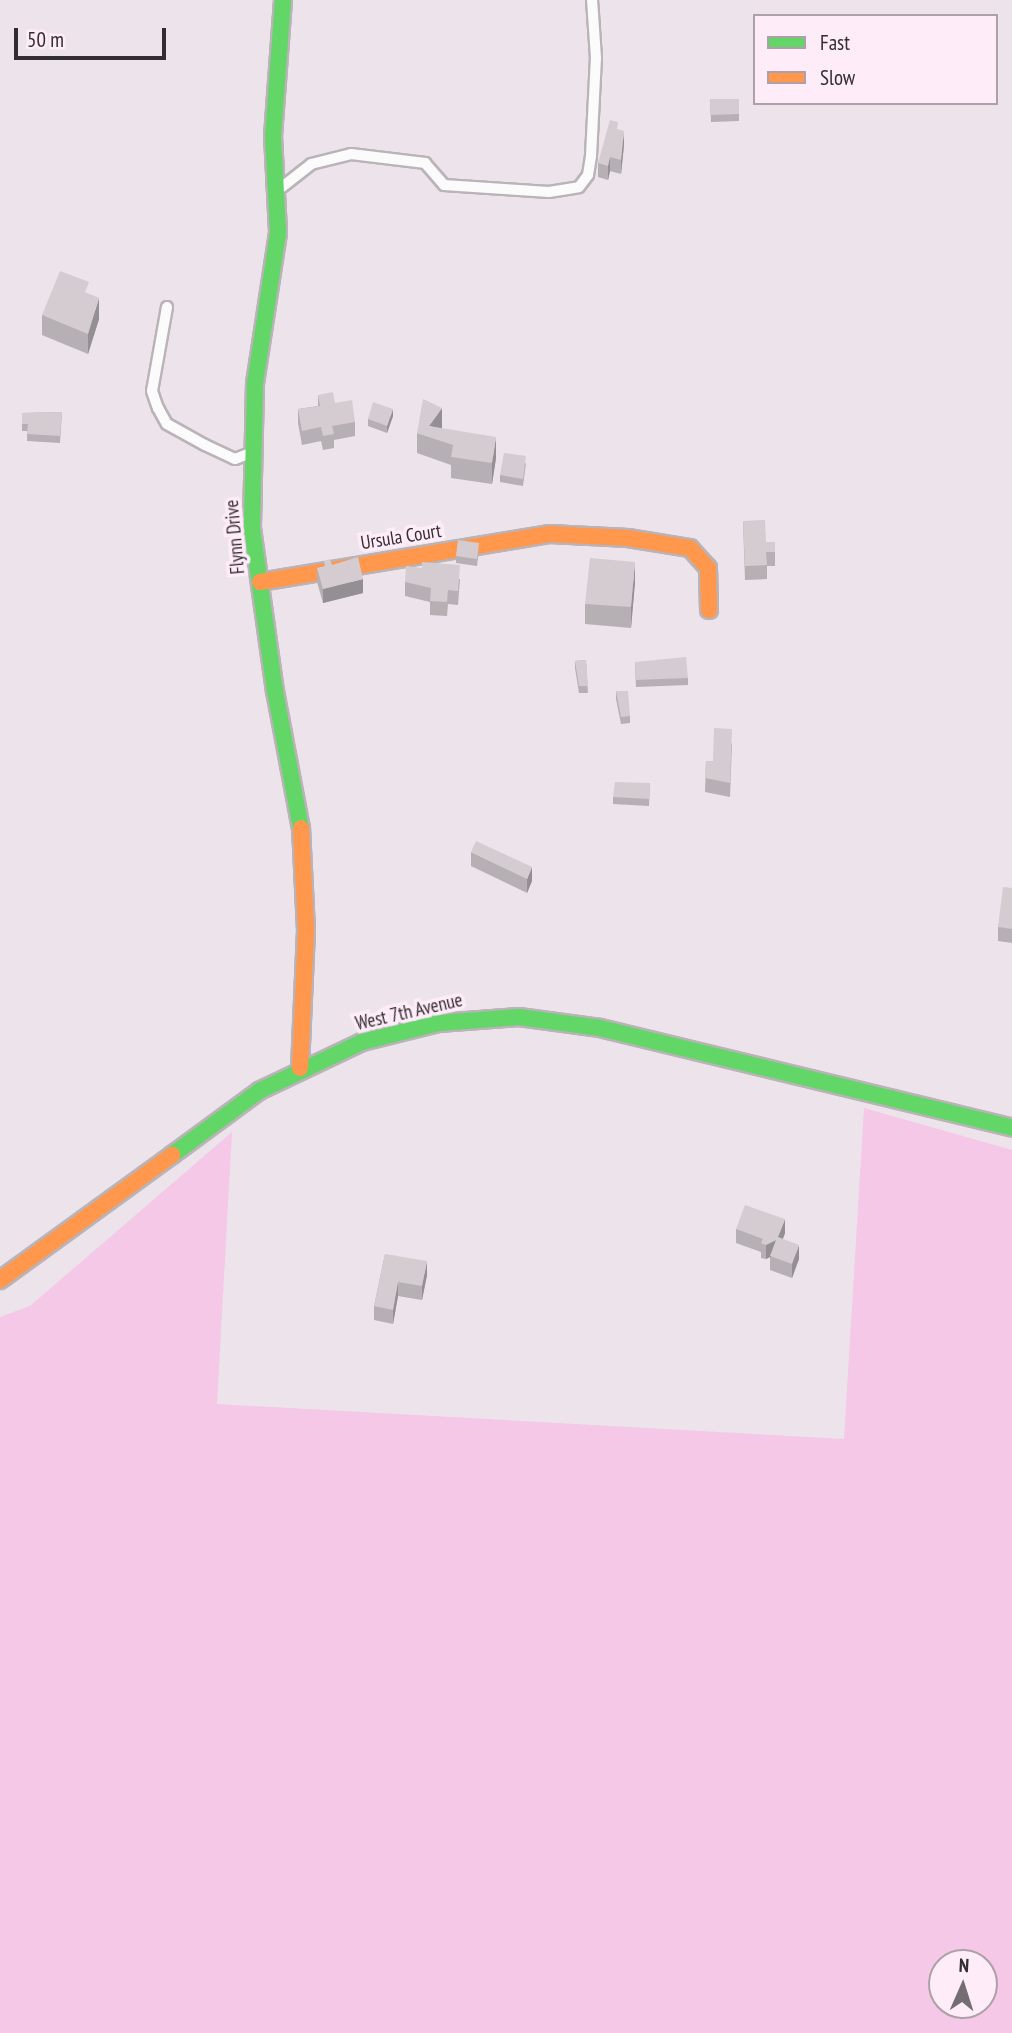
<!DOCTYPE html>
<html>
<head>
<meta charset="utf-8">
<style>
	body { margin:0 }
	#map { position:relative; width:1012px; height:2033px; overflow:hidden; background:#ede3ea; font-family:"PT Sans Narrow",sans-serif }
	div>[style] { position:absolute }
	.green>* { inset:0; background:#f4c8e6 }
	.roads { filter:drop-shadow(2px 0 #bab3b8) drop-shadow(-2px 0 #bab3b8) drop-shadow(0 2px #bab3b8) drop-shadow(0 -2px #bab3b8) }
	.lane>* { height:10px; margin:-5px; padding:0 5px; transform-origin:5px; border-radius:5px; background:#fcfbfc }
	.fast>* { height:16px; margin:-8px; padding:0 8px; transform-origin:8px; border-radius:8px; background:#63d668 }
	.slow>* { height:16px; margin:-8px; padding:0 8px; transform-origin:8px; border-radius:8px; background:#ff974d }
	.wall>* { inset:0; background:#b6afb4 }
	.shaded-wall>* { inset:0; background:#948f92 }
	.building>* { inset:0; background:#d4ccd1 }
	span { translate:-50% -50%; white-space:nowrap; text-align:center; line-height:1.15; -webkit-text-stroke:7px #feecf8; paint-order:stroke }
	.street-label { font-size:19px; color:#332d31 }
	.legend { position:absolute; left:753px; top:14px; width:245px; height:91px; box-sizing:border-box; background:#feecf8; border:2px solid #ada0a8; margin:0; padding:9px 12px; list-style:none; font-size:21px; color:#332d31 }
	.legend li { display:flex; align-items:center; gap:14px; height:35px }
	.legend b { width:35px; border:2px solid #ada0a8 }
	.north { position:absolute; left:928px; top:1949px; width:70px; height:70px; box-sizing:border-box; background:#feecf8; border:2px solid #ada0a8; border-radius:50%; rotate:3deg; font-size:19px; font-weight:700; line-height:28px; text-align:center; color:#332d31 }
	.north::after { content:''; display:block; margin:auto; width:24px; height:32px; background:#746d72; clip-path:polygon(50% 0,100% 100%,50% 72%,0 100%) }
	.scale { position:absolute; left:14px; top:28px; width:152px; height:32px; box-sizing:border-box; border:4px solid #332d31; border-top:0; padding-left:9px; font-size:21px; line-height:24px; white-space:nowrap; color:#332d31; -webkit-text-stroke:5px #feecf8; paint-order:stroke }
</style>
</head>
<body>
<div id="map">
	<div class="green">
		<i style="clip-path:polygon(evenodd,864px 1108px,1012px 1150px,1012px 2033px,0 2033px,0 1317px,30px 1306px,232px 1132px,217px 1404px,844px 1439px,864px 1108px,942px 1963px,984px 1963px,984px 2005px,942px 2005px,942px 1963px)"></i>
	</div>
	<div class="roads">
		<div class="lane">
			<i style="left:282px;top:187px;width:37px;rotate:-38deg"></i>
			<i style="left:311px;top:164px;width:41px;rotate:-14deg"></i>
			<i style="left:351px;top:154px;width:75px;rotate:6.9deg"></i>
			<i style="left:425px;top:163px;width:29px;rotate:49deg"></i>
			<i style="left:444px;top:185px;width:105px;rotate:3.8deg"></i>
			<i style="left:549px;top:192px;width:30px;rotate:-9deg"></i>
			<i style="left:579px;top:187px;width:15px;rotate:-53deg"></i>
			<i style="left:588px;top:175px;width:19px;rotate:-81deg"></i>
			<i style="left:591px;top:156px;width:98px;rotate:-87.1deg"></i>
			<i style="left:596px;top:58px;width:58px;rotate:-93.9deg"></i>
			<i style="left:167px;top:307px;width:85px;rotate:100.1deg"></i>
			<i style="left:152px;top:391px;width:18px;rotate:71deg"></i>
			<i style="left:158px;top:408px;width:18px;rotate:61deg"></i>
			<i style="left:167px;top:424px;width:43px;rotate:28.9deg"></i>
			<i style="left:205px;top:445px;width:33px;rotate:25deg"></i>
			<i style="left:235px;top:459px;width:17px;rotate:-21deg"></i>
		</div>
		<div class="fast">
			<i style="left:283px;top:0;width:136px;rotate:94.2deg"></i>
			<i style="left:273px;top:136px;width:97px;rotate:87deg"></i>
			<i style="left:278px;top:233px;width:152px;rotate:98.7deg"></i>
			<i style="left:255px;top:383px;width:145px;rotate:91.2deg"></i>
			<i style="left:252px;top:528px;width:165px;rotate:82deg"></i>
			<i style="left:275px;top:691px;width:139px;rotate:79.3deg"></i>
			<i style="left:172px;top:1155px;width:108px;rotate:-36.3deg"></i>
			<i style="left:259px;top:1091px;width:114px;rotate:-25.4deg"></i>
			<i style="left:362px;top:1042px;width:79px;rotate:-13.9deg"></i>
			<i style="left:439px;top:1023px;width:80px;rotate:-4.3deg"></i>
			<i style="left:519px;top:1017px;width:82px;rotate:7.7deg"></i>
			<i style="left:600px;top:1028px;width:424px;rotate:13.6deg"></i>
		</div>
		<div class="slow">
			<i style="left:260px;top:582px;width:294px;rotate:-9.4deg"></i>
			<i style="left:550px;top:534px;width:78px;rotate:2.9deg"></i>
			<i style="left:628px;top:538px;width:63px;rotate:9.2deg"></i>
			<i style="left:690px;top:548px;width:27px;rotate:48deg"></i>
			<i style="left:708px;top:568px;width:42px;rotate:88.6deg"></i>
			<i style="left:300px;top:1068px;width:138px;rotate:-87.5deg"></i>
			<i style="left:306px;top:930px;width:102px;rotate:-92.8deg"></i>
			<i style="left:0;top:1280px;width:213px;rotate:-36deg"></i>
		</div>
	</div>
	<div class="wall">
		<i style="clip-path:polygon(710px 99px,739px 99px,739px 121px,711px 122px)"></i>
		<i style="clip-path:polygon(618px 130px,624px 145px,621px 174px,610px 171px,608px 180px,598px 177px,598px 163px)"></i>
		<i style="clip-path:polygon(89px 294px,99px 319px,88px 354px,42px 335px,42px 315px)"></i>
		<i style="clip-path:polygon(318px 395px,335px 403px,355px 422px,355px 436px,334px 440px,334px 448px,323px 450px,321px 441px,302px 445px,298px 423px,298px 409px,318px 406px)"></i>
		<i style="clip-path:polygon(62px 412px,60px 443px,27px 441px,27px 431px,22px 431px,22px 413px)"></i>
		<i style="clip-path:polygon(393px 416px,387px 433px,368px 426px,368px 419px)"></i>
		<i style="clip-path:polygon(417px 433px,496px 458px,492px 484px,451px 478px,451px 465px,417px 453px)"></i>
		<i style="clip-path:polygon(526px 463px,523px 486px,500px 482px,500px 475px)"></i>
		<i style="clip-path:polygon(743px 521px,766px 542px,775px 542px,775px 566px,767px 566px,767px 579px,745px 580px)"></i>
		<i style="clip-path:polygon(479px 550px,477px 566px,456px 563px,456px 556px)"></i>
		<i style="clip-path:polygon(324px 561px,332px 565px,363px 593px,323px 603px,317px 582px,317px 568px,324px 566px)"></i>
		<i style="clip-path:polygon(460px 579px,458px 605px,448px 604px,447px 616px,430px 615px,430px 602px,405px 596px,405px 582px)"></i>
		<i style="clip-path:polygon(635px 582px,631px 628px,585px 624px,585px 604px)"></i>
		<i style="clip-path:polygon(586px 660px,588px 693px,579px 693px,575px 668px,575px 661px)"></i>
		<i style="clip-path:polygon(635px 662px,688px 678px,688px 685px,636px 687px)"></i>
		<i style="clip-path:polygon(616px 691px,630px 716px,630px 723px,621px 724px,616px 699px)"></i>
		<i style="clip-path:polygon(732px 743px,730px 797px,705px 792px,706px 761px,713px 761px)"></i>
		<i style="clip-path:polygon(650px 783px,649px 806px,613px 804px,613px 797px)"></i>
		<i style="clip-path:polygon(471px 852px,532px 881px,527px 893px,471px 866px)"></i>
		<i style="clip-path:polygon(1012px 888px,1012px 943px,998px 941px,998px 927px)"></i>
		<i style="clip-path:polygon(736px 1229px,785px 1233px,783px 1239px,799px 1259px,792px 1278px,770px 1270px,770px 1257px,766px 1259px,761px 1258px,761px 1252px,736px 1243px)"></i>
		<i style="clip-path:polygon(385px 1254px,427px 1275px,422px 1300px,398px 1296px,393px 1324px,374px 1320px,374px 1306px)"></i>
	</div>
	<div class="shaded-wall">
		<i style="clip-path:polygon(624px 131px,624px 145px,621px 174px,621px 160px)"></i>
		<i style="clip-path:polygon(610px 157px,610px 171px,608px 180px,608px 166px)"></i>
		<i style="clip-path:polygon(99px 298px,99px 319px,88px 354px,88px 334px)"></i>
		<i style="clip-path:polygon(442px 408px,442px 429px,429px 426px)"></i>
		<i style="clip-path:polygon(393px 409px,393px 416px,387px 433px,387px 426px)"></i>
		<i style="clip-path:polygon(496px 437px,496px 458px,492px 484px,492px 463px)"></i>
		<i style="clip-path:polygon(635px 562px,635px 582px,631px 628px,631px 607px)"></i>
		<i style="clip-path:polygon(363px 579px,363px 593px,323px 603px,323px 589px)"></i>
		<i style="clip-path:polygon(532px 867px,532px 881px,527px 893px,527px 879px)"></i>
		<i style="clip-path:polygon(785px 1219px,785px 1233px,778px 1251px,778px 1237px)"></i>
		<i style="clip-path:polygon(776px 1240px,776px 1254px,766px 1259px,766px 1245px)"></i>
		<i style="clip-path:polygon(799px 1245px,799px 1259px,792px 1278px,792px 1264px)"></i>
		<i style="clip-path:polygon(427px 1261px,427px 1275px,422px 1300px,422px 1286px)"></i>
		<i style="clip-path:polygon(398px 1282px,398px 1296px,393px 1324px,393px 1310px)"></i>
	</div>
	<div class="building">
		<i style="clip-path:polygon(710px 99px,739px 99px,739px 114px,711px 115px)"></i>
		<i style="clip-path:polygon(610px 120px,618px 122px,617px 129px,624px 131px,621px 160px,610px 157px,608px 166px,598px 163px)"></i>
		<i style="clip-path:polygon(60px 271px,89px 282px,85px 292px,99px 298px,88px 334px,42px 315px)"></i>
		<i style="clip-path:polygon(333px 392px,335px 403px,352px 400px,355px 422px,332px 426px,334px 434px,323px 436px,321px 427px,302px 431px,298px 409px,320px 406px,318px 395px)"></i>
		<i style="clip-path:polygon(423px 399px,442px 408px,429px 426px,496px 437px,492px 463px,451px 457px,453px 445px,417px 433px)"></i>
		<i style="clip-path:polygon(373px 402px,393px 409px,387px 426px,368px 419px)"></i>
		<i style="clip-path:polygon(62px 412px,60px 436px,27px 434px,28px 424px,22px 424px,22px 413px)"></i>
		<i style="clip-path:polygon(504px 453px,526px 456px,523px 479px,500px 475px)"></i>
		<i style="clip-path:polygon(765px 520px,766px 542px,775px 542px,775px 552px,766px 552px,767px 565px,745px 566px,743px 521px)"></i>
		<i style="clip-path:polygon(458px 540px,479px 543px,477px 559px,456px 556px)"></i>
		<i style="clip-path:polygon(358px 557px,363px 579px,323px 589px,317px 568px,325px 566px,324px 561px,330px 559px,332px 565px)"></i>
		<i style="clip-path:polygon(590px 558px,635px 562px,631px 607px,585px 604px)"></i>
		<i style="clip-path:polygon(422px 562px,460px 565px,458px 591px,448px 590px,447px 602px,430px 601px,431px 588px,405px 582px,406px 566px,422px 568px)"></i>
		<i style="clip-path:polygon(686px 657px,688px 678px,636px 680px,635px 662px)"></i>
		<i style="clip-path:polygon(586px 660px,588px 686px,579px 686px,575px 661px)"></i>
		<i style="clip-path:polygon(616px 691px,628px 691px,630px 716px,621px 717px)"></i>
		<i style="clip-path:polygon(714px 728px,732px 729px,730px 783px,705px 778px,706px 761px,713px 761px)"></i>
		<i style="clip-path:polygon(615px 782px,650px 783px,649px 799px,613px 797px)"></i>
		<i style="clip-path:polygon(476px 841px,532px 867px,527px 879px,471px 852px)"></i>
		<i style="clip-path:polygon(1003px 887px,1012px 888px,1012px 929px,998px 927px)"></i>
		<i style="clip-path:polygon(745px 1205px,785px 1219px,778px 1237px,799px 1245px,792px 1264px,770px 1256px,776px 1240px,766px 1245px,761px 1243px,763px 1239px,736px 1229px)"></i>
		<i style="clip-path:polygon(385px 1254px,427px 1261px,422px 1286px,398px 1282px,393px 1310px,374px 1306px)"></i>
	</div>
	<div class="street-label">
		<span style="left:235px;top:537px;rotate:-95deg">Flynn Drive</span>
		<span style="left:401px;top:537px;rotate:-9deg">Ursula Court</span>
		<span style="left:409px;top:1012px;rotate:-13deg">West 7th Avenue</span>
	</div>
	<ul class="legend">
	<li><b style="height:9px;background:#63d668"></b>Fast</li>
	<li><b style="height:9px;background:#ff974d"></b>Slow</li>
	</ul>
	<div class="north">N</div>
	<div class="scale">50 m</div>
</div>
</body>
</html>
